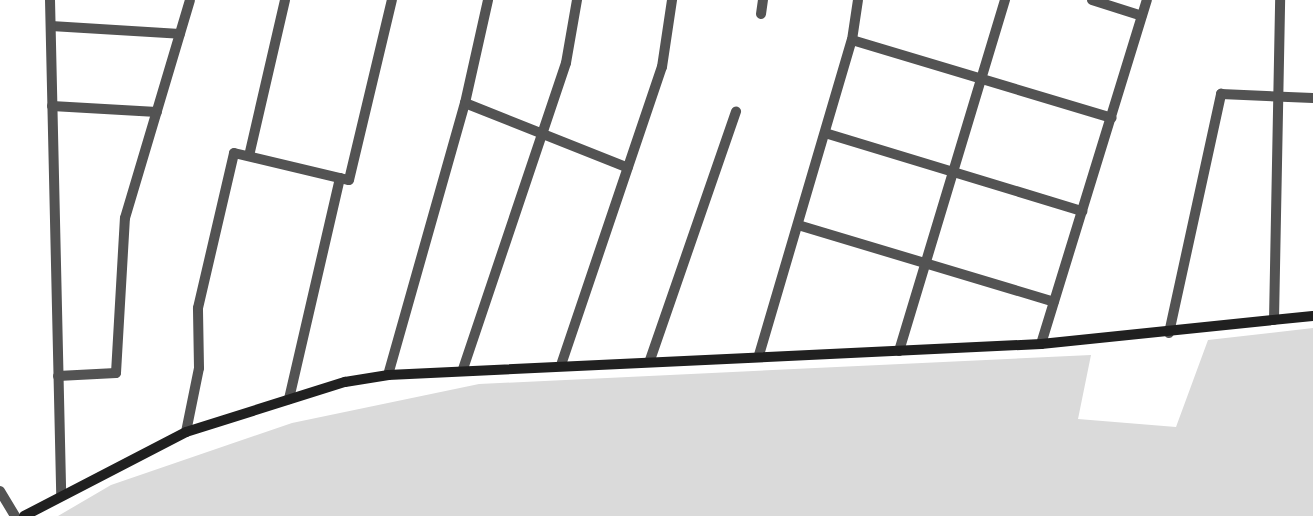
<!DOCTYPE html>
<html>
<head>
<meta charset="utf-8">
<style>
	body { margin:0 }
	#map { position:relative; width:1313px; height:516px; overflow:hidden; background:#fff; font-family:"Varela Round",sans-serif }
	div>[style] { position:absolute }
	.green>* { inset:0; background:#dadada }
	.lane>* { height:10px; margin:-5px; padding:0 5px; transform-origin:5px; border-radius:5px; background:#535353 }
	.street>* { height:10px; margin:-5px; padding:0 5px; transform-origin:5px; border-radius:5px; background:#535353 }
	.secondary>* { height:10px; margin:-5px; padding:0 5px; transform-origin:5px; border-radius:5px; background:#202020 }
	span { translate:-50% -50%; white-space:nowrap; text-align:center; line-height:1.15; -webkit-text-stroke:4px #fff; paint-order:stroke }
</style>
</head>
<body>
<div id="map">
	<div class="green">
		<i style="clip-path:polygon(1313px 328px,1313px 516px,58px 516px,111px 485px,292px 423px,479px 384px,1091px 355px,1078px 419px,1176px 427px,1208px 340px)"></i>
	</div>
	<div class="lane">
		<i style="left:1092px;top:0;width:52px;rotate:17.7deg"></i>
		<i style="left:51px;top:26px;width:129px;rotate:3.5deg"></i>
		<i style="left:825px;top:133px;width:269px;rotate:16.9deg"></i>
		<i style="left:249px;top:156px;width:160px;rotate:-77deg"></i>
		<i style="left:340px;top:178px;width:9px;rotate:13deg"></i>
		<i style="left:349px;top:180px;width:185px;rotate:-76.6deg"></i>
		<i style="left:798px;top:225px;width:267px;rotate:16.7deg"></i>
		<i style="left:899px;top:351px;width:367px;rotate:-73.2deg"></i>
	</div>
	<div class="street">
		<i style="left:50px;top:0;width:495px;rotate:88.7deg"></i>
		<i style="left:761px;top:14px;width:14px;rotate:-82deg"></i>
		<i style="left:852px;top:40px;width:271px;rotate:16.7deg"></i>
		<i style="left:465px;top:103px;width:175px;rotate:21.7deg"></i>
		<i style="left:52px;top:106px;width:105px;rotate:3.3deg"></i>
		<i style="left:1274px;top:320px;width:320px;rotate:-88.9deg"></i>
		<i style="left:1169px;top:333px;width:245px;rotate:-77.7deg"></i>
		<i style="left:1221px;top:94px;width:92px;rotate:2.5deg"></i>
		<i style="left:1041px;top:344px;width:360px;rotate:-72.9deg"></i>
		<i style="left:759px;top:355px;width:328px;rotate:-73.6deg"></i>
		<i style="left:852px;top:40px;width:40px;rotate:-81.5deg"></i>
		<i style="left:650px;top:360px;width:263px;rotate:-70.9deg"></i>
		<i style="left:561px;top:365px;width:315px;rotate:-71.3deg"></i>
		<i style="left:662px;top:67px;width:68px;rotate:-81.5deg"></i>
		<i style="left:463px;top:369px;width:323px;rotate:-71.4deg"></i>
		<i style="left:566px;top:63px;width:64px;rotate:-80.1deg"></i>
		<i style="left:388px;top:375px;width:283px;rotate:-74.2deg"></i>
		<i style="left:465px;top:103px;width:106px;rotate:-77.4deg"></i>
		<i style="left:58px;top:376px;width:58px;rotate:-3deg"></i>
		<i style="left:116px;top:373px;width:155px;rotate:-86.7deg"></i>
		<i style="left:125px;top:218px;width:227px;rotate:-73.4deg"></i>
		<i style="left:186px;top:432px;width:65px;rotate:-78.5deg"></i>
		<i style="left:199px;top:368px;width:60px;rotate:-91deg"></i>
		<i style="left:198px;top:308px;width:159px;rotate:-76.9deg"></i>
		<i style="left:234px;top:153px;width:109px;rotate:13.3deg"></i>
		<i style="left:340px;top:178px;width:227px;rotate:103deg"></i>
		<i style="left:0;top:491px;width:29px;rotate:59deg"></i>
	</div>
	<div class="secondary">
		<i style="left:24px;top:516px;width:182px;rotate:-27.4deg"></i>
		<i style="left:186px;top:432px;width:167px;rotate:-17.5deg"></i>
		<i style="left:345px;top:382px;width:44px;rotate:-9.2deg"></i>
		<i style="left:388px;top:375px;width:654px;rotate:-2.72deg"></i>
		<i style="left:1041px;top:344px;width:273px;rotate:-5.9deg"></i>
	</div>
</div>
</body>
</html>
